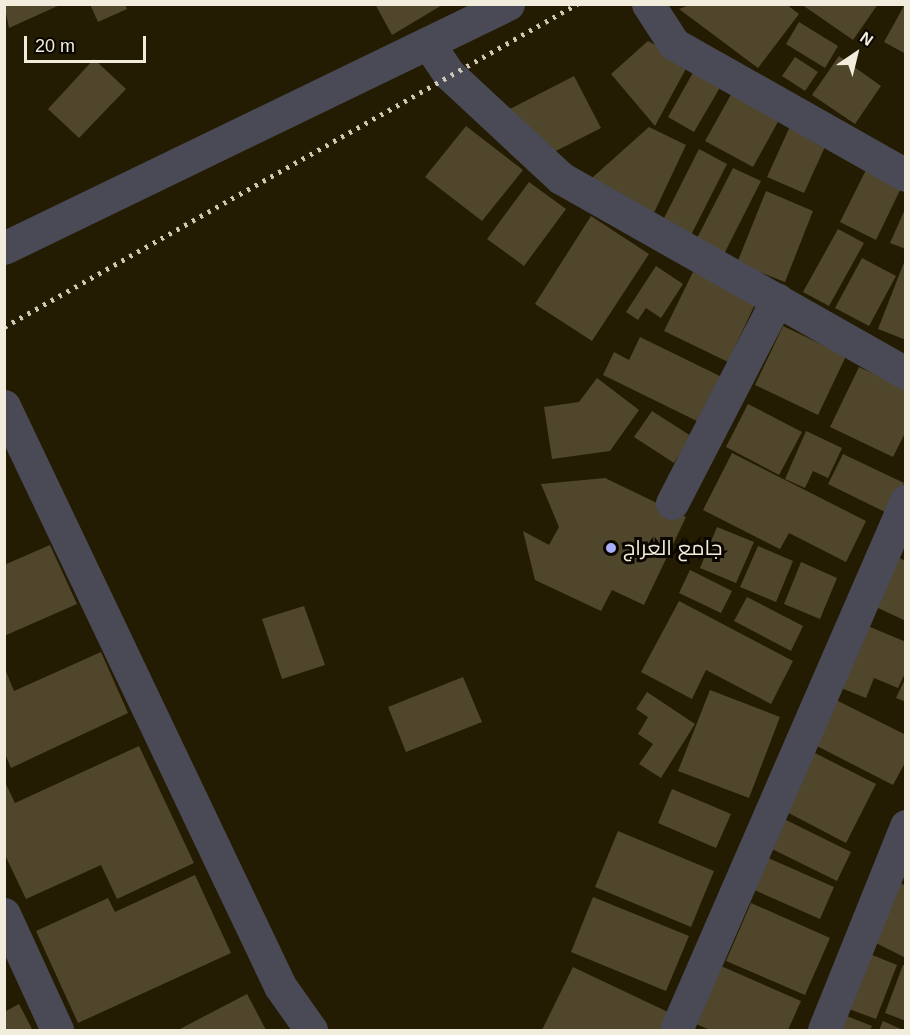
<!DOCTYPE html>
<html>
<head>
<meta charset="utf-8">
<style>
	body { margin:0 }
	#map { position:relative; width:910px; height:1035px; overflow:hidden; background:#241c02; font-family:Helvetica,Cairo,sans-serif }
	div>[style] { position:absolute }
	.building>* { inset:0; background:#4f462b }
	.minor>* { height:33px; margin:-16.5px; padding:0 16.5px; transform-origin:16.5px; border-radius:16.5px; background:#494a56 }
	.rail>* { height:4.5px; margin-top:-2.25px; transform-origin:0; background:repeating-linear-gradient(90deg,#cec8b6 0 3px,transparent 0 9px) }
	.dots>* { width:16px; height:16px; translate:-50% -50%; box-sizing:border-box; border:3px solid #0a0701; border-radius:50% }
	span { translate:-50% -50%; white-space:nowrap; text-align:center; line-height:1.15; -webkit-text-stroke:6px #0a0701; paint-order:stroke }
	.poi-label { font-size:21px; color:#f1ecdc }
	.left { translate:0 -50%; text-align:left }
	.frame { position:absolute; inset:0; border:6px solid #f1ecdc; pointer-events:none }
	.north { position:absolute; left:826px; top:24px; width:60px; height:60px; -webkit-text-stroke:4px #0a0701; paint-order:stroke; rotate:35deg; font-size:16px; font-weight:700; line-height:24px; text-align:center; color:#f1ecdc }
	.north::after { content:''; display:block; margin:auto; width:21px; height:27px; background:#f1ecdc; clip-path:polygon(50% 0,100% 100%,50% 72%,0 100%) }
	.scale { position:absolute; left:24px; top:36px; width:122px; height:27px; box-sizing:border-box; border:3px solid #f1ecdc; border-top:0; padding-left:8px; font-size:18px; line-height:21px; white-space:nowrap; color:#f1ecdc; -webkit-text-stroke:4px #0a0701; paint-order:stroke }
</style>
</head>
<body>
<div id="map">
	<div class="building">
		<i style="clip-path:polygon(4px 4px,62px 4px,9px 28px)"></i>
		<i style="clip-path:polygon(90px 4px,125px 4px,127px 9px,98px 22px)"></i>
		<i style="clip-path:polygon(375px 4px,444px 4px,392px 35px)"></i>
		<i style="clip-path:polygon(692px 4px,786px 4px,799px 14px,758px 68px,679px 9px)"></i>
		<i style="clip-path:polygon(801px 4px,878px 4px,853px 40px)"></i>
		<i style="clip-path:polygon(905px 4px,906px 4px,906px 54px,884px 42px)"></i>
		<i style="clip-path:polygon(799px 22px,838px 46px,825px 68px,786px 44px)"></i>
		<i style="clip-path:polygon(648px 41px,689px 63px,655px 126px,611px 74px)"></i>
		<i style="clip-path:polygon(839px 56px,881px 86px,855px 124px,812px 95px)"></i>
		<i style="clip-path:polygon(795px 57px,818px 72px,805px 91px,782px 76px)"></i>
		<i style="clip-path:polygon(94px 59px,126px 89px,79px 138px,48px 109px)"></i>
		<i style="clip-path:polygon(695px 69px,722px 84px,694px 132px,668px 117px)"></i>
		<i style="clip-path:polygon(574px 76px,601px 128px,552px 153px,508px 110px)"></i>
		<i style="clip-path:polygon(733px 91px,780px 118px,753px 167px,705px 141px)"></i>
		<i style="clip-path:polygon(791px 124px,828px 140px,804px 193px,767px 177px)"></i>
		<i style="clip-path:polygon(466px 126px,523px 170px,482px 221px,425px 177px)"></i>
		<i style="clip-path:polygon(649px 127px,686px 145px,652px 217px,584px 185px)"></i>
		<i style="clip-path:polygon(699px 149px,727px 164px,688px 241px,660px 226px)"></i>
		<i style="clip-path:polygon(733px 168px,761px 181px,722px 258px,694px 244px)"></i>
		<i style="clip-path:polygon(867px 168px,902px 186px,876px 240px,840px 222px)"></i>
		<i style="clip-path:polygon(529px 182px,566px 209px,524px 266px,487px 239px)"></i>
		<i style="clip-path:polygon(766px 191px,813px 211px,785px 282px,737px 263px)"></i>
		<i style="clip-path:polygon(906px 207px,906px 249px,890px 243px)"></i>
		<i style="clip-path:polygon(591px 216px,649px 254px,592px 341px,535px 304px)"></i>
		<i style="clip-path:polygon(838px 229px,864px 243px,829px 306px,803px 292px)"></i>
		<i style="clip-path:polygon(862px 258px,896px 276px,869px 326px,835px 308px)"></i>
		<i style="clip-path:polygon(905px 260px,906px 261px,906px 340px,878px 329px)"></i>
		<i style="clip-path:polygon(656px 266px,683px 284px,661px 318px,646px 308px,638px 320px,626px 312px)"></i>
		<i style="clip-path:polygon(693px 272px,756px 302px,728px 362px,664px 331px)"></i>
		<i style="clip-path:polygon(783px 326px,846px 356px,818px 415px,755px 385px)"></i>
		<i style="clip-path:polygon(640px 337px,726px 379px,703px 424px,603px 375px,614px 352px,629px 360px)"></i>
		<i style="clip-path:polygon(859px 367px,906px 389px,906px 431px,893px 457px,830px 427px)"></i>
		<i style="clip-path:polygon(597px 378px,639px 410px,610px 451px,552px 459px,544px 407px,579px 402px)"></i>
		<i style="clip-path:polygon(748px 404px,802px 432px,779px 475px,726px 447px)"></i>
		<i style="clip-path:polygon(652px 411px,691px 436px,674px 463px,634px 437px)"></i>
		<i style="clip-path:polygon(806px 431px,842px 448px,828px 478px,813px 471px,805px 488px,785px 479px)"></i>
		<i style="clip-path:polygon(732px 453px,866px 521px,846px 562px,789px 533px,780px 549px,703px 510px)"></i>
		<i style="clip-path:polygon(843px 454px,904px 483px,889px 514px,828px 484px)"></i>
		<i style="clip-path:polygon(605px 478px,686px 517px,644px 605px,612px 590px,601px 611px,535px 580px,523px 531px,549px 545px,559px 527px,541px 484px)"></i>
		<i style="clip-path:polygon(717px 527px,754px 542px,736px 583px,700px 568px)"></i>
		<i style="clip-path:polygon(50px 545px,77px 604px,4px 636px,4px 565px)"></i>
		<i style="clip-path:polygon(758px 546px,793px 561px,776px 602px,740px 587px)"></i>
		<i style="clip-path:polygon(888px 553px,906px 561px,906px 621px,865px 602px)"></i>
		<i style="clip-path:polygon(801px 562px,837px 578px,820px 619px,784px 604px)"></i>
		<i style="clip-path:polygon(690px 570px,732px 591px,721px 613px,679px 593px)"></i>
		<i style="clip-path:polygon(747px 597px,803px 626px,791px 651px,734px 621px)"></i>
		<i style="clip-path:polygon(679px 601px,793px 661px,771px 704px,706px 670px,692px 699px,641px 672px)"></i>
		<i style="clip-path:polygon(304px 606px,325px 665px,282px 679px,262px 619px)"></i>
		<i style="clip-path:polygon(863px 624px,906px 642px,906px 671px,898px 688px,874px 678px,866px 698px,836px 686px)"></i>
		<i style="clip-path:polygon(101px 652px,128px 713px,11px 768px,5px 754px,5px 669px,14px 691px)"></i>
		<i style="clip-path:polygon(463px 677px,482px 722px,406px 752px,388px 707px)"></i>
		<i style="clip-path:polygon(906px 677px,906px 702px,896px 698px)"></i>
		<i style="clip-path:polygon(710px 690px,780px 717px,749px 798px,678px 771px)"></i>
		<i style="clip-path:polygon(647px 692px,695px 724px,661px 778px,639px 764px,653px 744px,638px 734px,648px 717px,636px 709px)"></i>
		<i style="clip-path:polygon(834px 699px,906px 735px,906px 761px,893px 785px,811px 743px)"></i>
		<i style="clip-path:polygon(139px 746px,194px 863px,117px 899px,101px 865px,26px 899px,4px 853px,4px 780px,15px 803px)"></i>
		<i style="clip-path:polygon(811px 751px,876px 784px,846px 843px,781px 809px)"></i>
		<i style="clip-path:polygon(672px 789px,731px 814px,716px 848px,658px 823px)"></i>
		<i style="clip-path:polygon(784px 819px,851px 852px,837px 881px,770px 848px)"></i>
		<i style="clip-path:polygon(618px 831px,714px 871px,691px 927px,595px 887px)"></i>
		<i style="clip-path:polygon(766px 857px,834px 887px,820px 919px,752px 889px)"></i>
		<i style="clip-path:polygon(195px 875px,231px 953px,78px 1023px,36px 931px,108px 898px,115px 912px)"></i>
		<i style="clip-path:polygon(891px 878px,906px 886px,906px 958px,862px 936px)"></i>
		<i style="clip-path:polygon(593px 897px,689px 936px,666px 991px,571px 952px)"></i>
		<i style="clip-path:polygon(751px 903px,830px 938px,805px 995px,726px 961px)"></i>
		<i style="clip-path:polygon(860px 950px,897px 965px,876px 1019px,838px 1005px)"></i>
		<i style="clip-path:polygon(903px 965px,906px 966px,906px 1021px,885px 1013px)"></i>
		<i style="clip-path:polygon(721px 966px,801px 1001px,788px 1030px,710px 1030px,696px 1024px)"></i>
		<i style="clip-path:polygon(573px 967px,668px 1012px,660px 1030px,542px 1030px)"></i>
		<i style="clip-path:polygon(247px 994px,266px 1030px,178px 1030px)"></i>
		<i style="clip-path:polygon(19px 1004px,32px 1029px,4px 1030px,4px 1012px)"></i>
		<i style="clip-path:polygon(834px 1011px,872px 1026px,870px 1030px,827px 1030px)"></i>
		<i style="clip-path:polygon(883px 1021px,903px 1030px,879px 1030px)"></i>
	</div>
	<div class="minor">
		<i style="left:648px;top:4px;width:48px;rotate:57deg"></i>
		<i style="left:674px;top:44px;width:266px;rotate:29.5deg"></i>
		<i style="left:428px;top:43px;width:37px;rotate:56deg"></i>
		<i style="left:449px;top:74px;width:153px;rotate:42.9deg"></i>
		<i style="left:561px;top:178px;width:396px;rotate:29.5deg"></i>
		<i style="left:4px;top:248px;width:560px;rotate:-25.83deg"></i>
		<i style="left:4px;top:406px;width:642px;rotate:64.55deg"></i>
		<i style="left:280px;top:986px;width:54px;rotate:54.8deg"></i>
		<i style="left:672px;top:503px;width:229px;rotate:-62.7deg"></i>
		<i style="left:4px;top:914px;width:128px;rotate:65.4deg"></i>
		<i style="left:676px;top:1030px;width:577px;rotate:-66.5deg"></i>
		<i style="left:824px;top:1030px;width:220px;rotate:-68.1deg"></i>
	</div>
	<div class="rail">
		<i style="left:4px;top:327px;width:658px;rotate:-29.41deg"></i>
	</div>
	<div class="dots">
		<i style="left:611px;top:548px;background:#aaaffb"></i>
	</div>
	<div class="poi-label">
		<span class="left" style="left:623px;top:548px">جامع العراج</span>
	</div>
	<div class="frame"></div>
	<div class="north">N</div>
	<div class="scale">20 m</div>
</div>
</body>
</html>
